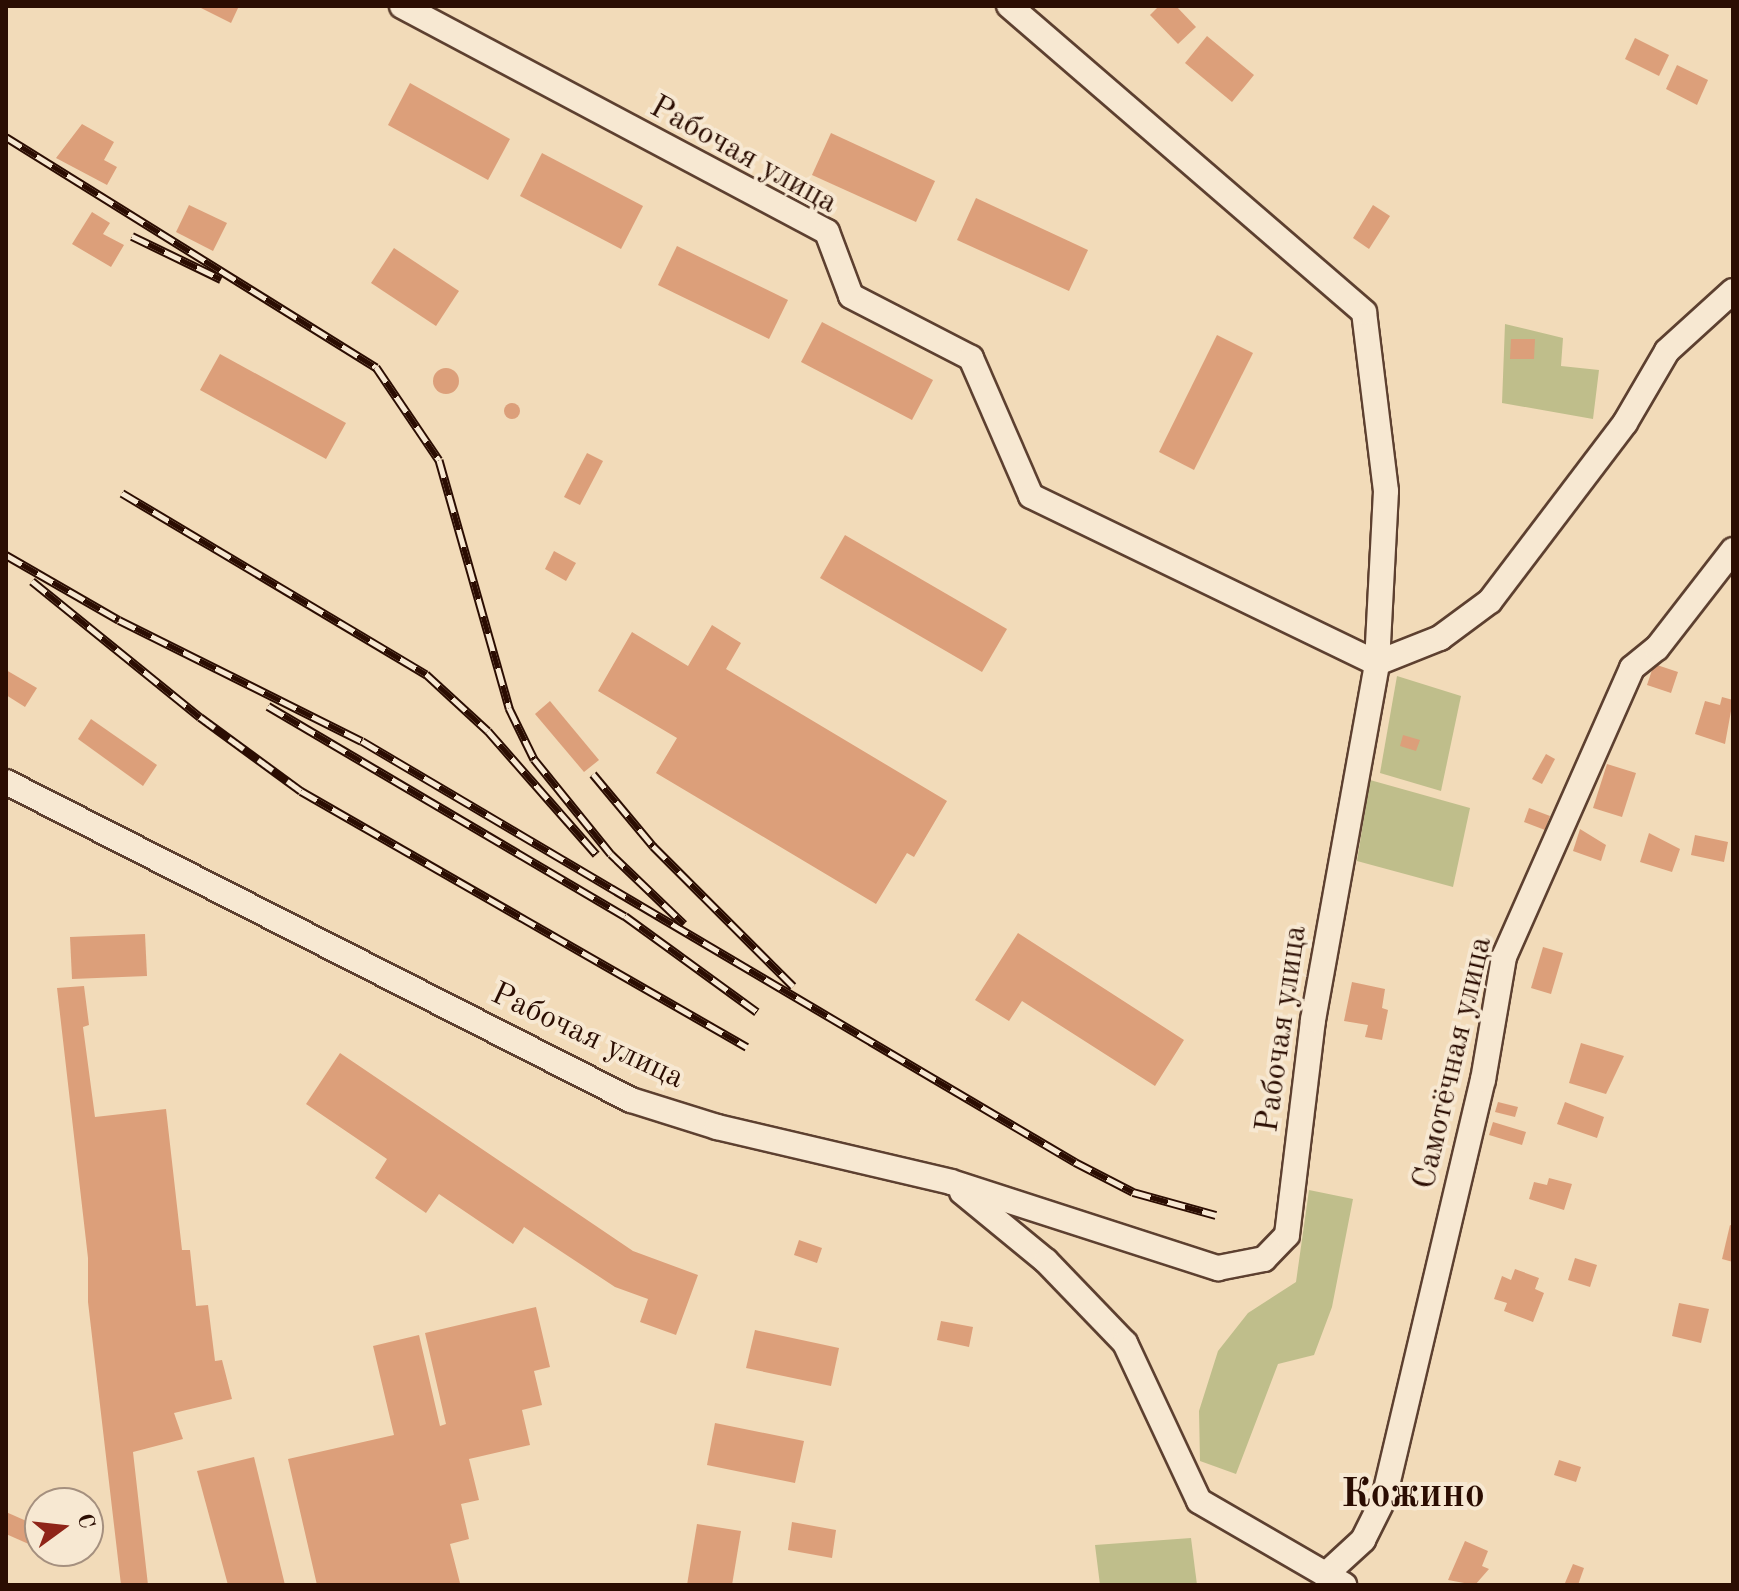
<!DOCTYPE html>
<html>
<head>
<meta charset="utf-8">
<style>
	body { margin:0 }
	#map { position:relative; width:1739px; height:1591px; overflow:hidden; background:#f2dbb9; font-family:"Old Standard TT",serif }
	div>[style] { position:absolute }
	.green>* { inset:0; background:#bfbe8b }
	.building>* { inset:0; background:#dc9f7a }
	.round { border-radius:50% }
	.roads { filter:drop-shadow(2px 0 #5d4030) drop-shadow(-2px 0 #5d4030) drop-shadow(0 2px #5d4030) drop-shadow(0 -2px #5d4030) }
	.minor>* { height:24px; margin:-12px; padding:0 12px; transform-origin:12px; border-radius:12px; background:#f7e8d2 }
	.rail>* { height:9px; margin-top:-4.5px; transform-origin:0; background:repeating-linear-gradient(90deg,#f7e8d2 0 18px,#2b0d02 0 36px); box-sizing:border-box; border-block:2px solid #2b0d02 }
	span { translate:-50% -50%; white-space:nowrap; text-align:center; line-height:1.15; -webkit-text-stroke:8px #f7e8d2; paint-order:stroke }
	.street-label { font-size:32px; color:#2b0d02 }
	.district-label { font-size:40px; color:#2b0d02; font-weight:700 }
	.frame { position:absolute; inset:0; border:8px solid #2b0d02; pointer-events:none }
	.north { position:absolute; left:24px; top:1487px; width:80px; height:80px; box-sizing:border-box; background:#f7e8d2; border:2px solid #a5907f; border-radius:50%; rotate:75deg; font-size:22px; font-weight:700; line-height:32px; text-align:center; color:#2b0d02 }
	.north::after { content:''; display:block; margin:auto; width:28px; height:36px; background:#8f2418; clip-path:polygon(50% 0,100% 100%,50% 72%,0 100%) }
</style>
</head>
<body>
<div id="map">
	<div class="green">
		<i style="clip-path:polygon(1505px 324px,1563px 338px,1561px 366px,1599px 370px,1593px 419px,1502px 403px)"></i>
		<i style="clip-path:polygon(1397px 676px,1461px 696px,1441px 791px,1380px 773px)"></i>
		<i style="clip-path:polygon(1370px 780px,1470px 808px,1453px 887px,1357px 861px)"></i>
		<i style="clip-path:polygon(1309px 1190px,1353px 1199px,1332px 1307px,1314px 1355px,1278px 1364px,1236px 1474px,1200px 1461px,1199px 1411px,1218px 1351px,1248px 1313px,1296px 1282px)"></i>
		<i style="clip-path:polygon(1191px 1538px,1197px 1585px,1100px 1585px,1095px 1545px)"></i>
	</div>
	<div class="building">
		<i style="clip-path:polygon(197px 6px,239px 6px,231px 23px)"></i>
		<i style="clip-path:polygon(1159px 6px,1176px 6px,1196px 27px,1178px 44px,1150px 15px)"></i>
		<i style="clip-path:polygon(1207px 36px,1254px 75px,1232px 102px,1185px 63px)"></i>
		<i style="clip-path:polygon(1635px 38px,1669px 55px,1659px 76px,1625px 59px)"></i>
		<i style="clip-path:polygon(1677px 65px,1708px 80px,1697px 105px,1666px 89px)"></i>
		<i style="clip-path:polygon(410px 83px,510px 139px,488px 180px,388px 125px)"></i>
		<i style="clip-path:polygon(82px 124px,114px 142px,104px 160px,117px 167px,107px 185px,56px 158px)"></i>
		<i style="clip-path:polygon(831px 133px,935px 181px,916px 222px,812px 175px)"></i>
		<i style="clip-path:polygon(542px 153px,643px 206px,621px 249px,520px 196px)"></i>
		<i style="clip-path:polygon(976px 198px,1088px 250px,1069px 291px,957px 240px)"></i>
		<i style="clip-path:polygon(189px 205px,227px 223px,213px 251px,176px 232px)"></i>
		<i style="clip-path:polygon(1373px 205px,1390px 216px,1369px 249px,1353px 238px)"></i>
		<i style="clip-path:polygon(92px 212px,110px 223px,103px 234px,124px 245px,111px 267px,72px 244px)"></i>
		<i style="clip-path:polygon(677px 246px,788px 300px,769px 339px,658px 285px)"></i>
		<i style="clip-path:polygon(394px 248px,459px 291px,436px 326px,371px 283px)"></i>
		<i style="clip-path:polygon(822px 322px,933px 380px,912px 420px,801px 362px)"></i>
		<i style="clip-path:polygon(1217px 335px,1253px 353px,1194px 470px,1159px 452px)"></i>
		<i style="clip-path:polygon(1511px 339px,1535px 339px,1534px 359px,1510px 359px)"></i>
		<i style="clip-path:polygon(220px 354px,346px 423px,326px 459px,200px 390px)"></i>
		<i class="round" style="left:433px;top:368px;width:26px;height:26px"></i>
		<i class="round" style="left:504px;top:403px;width:16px;height:16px"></i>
		<i style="clip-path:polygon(587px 453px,603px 461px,580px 505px,564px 497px)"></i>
		<i style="clip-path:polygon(845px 535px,1007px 629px,982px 672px,820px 578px)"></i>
		<i style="clip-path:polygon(554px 551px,576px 563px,566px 581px,545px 569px)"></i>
		<i style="clip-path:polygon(712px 625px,741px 643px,726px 669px,947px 801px,914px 857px,907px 853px,876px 904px,656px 773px,677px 738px,598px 691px,632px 632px,688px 666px)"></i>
		<i style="clip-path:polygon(1654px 664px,1678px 672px,1671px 693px,1647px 685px)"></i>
		<i style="clip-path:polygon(6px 670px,37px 688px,25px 707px,6px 695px)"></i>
		<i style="clip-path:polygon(1722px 697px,1733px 700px,1725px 744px,1695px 734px,1705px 701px,1720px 705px)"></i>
		<i style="clip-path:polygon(550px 701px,599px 760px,584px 772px,535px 714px)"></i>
		<i style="clip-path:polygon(91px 719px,157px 765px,143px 786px,78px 739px)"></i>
		<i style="clip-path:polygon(1403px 735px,1420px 740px,1416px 751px,1400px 746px)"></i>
		<i style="clip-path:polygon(1546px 754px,1555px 759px,1542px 784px,1532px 779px)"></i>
		<i style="clip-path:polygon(1607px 764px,1636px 773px,1622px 817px,1593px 808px)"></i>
		<i style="clip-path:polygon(1529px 808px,1550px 816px,1545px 830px,1524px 822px)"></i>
		<i style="clip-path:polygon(1580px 829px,1606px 845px,1601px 861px,1573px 851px)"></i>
		<i style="clip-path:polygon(1649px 833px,1680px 849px,1672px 872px,1640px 862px)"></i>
		<i style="clip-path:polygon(1695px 835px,1728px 842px,1724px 862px,1691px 855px)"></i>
		<i style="clip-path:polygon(1018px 933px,1184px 1040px,1155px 1086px,1022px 1001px,1009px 1021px,975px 1000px)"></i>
		<i style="clip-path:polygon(145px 934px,147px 976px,72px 979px,70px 937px)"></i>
		<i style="clip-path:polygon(1543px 947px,1563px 953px,1551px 994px,1531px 988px)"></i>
		<i style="clip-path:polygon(1352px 982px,1385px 989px,1382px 1008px,1388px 1010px,1382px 1040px,1365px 1037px,1368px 1025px,1344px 1021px)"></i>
		<i style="clip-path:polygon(84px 986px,89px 1025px,83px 1027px,95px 1117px,166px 1109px,182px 1250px,190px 1250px,196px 1306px,208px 1305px,215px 1361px,222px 1360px,232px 1399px,174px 1413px,183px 1439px,133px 1452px,148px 1585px,121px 1585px,88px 1302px,88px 1258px,57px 988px)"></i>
		<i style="clip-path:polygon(1581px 1043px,1624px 1056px,1606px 1094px,1569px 1083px)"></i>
		<i style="clip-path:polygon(340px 1053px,633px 1251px,698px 1275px,676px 1335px,640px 1322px,648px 1299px,615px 1287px,524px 1227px,513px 1244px,439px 1194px,426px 1213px,375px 1178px,387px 1159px,306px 1104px)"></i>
		<i style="clip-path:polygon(1498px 1102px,1518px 1107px,1515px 1117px,1495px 1112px)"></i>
		<i style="clip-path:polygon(1565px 1102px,1604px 1117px,1597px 1138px,1557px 1124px)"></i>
		<i style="clip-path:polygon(1493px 1122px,1526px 1132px,1522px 1145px,1489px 1135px)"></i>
		<i style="clip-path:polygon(1549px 1178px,1572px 1184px,1564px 1210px,1529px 1199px,1534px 1182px,1547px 1185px)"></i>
		<i style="clip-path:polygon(1730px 1225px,1733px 1226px,1733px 1262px,1722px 1259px)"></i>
		<i style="clip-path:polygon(799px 1240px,822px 1248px,817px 1263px,794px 1255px)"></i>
		<i style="clip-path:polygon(1575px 1258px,1597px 1265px,1590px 1287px,1568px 1280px)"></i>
		<i style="clip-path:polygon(1515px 1269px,1539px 1278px,1535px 1289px,1544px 1293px,1533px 1322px,1504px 1311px,1507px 1303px,1494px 1299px,1502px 1276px,1511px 1280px)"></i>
		<i style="clip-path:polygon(1679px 1303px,1709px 1309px,1701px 1343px,1672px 1336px)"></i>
		<i style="clip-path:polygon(536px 1307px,550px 1367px,534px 1371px,542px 1405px,522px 1410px,530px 1445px,469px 1459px,479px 1500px,461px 1504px,469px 1539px,450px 1544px,460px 1583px,317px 1585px,288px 1459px,394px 1435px,373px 1346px,419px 1335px,440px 1426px,446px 1424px,425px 1333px)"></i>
		<i style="clip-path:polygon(941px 1321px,973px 1327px,969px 1347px,937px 1340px)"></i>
		<i style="clip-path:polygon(755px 1330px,839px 1348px,831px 1386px,746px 1368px)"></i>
		<i style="clip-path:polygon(715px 1423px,804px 1441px,795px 1483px,707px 1465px)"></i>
		<i style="clip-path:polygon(254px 1457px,285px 1585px,228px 1585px,197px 1471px)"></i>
		<i style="clip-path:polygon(1559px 1460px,1581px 1467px,1576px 1482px,1554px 1475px)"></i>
		<i style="clip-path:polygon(6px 1512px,40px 1527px,40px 1549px,6px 1534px)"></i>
		<i style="clip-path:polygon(792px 1522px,836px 1530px,832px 1558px,788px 1550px)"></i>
		<i style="clip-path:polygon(697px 1524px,741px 1531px,732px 1585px,687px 1585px)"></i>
		<i style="clip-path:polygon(1465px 1541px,1488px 1551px,1482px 1566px,1489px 1569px,1475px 1585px,1448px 1580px)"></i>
		<i style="clip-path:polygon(45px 1551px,80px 1551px,75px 1564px)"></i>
		<i style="clip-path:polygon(1573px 1564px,1584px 1568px,1578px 1585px,1565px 1583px)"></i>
	</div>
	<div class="roads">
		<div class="minor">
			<i style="left:402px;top:6px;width:481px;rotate:28deg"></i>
			<i style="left:827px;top:232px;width:68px;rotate:69.4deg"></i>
			<i style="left:851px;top:296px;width:135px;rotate:27.3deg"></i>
			<i style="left:971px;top:358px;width:150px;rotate:66.5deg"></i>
			<i style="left:1031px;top:496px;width:384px;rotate:25.8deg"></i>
			<i style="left:1377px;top:663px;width:68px;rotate:-21.6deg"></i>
			<i style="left:1440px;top:638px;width:62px;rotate:-36.5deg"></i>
			<i style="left:1490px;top:601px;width:223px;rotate:-52.8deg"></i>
			<i style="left:1625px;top:423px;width:83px;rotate:-59.7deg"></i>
			<i style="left:1667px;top:351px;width:89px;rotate:-42.3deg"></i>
			<i style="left:6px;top:782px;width:701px;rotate:26.97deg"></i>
			<i style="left:631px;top:1100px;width:90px;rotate:17.4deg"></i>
			<i style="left:717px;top:1127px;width:240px;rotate:13.2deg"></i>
			<i style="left:951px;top:1182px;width:281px;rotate:17.9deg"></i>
			<i style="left:1218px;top:1268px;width:47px;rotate:-11.1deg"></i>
			<i style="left:1264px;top:1259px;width:33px;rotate:-46deg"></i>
			<i style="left:1287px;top:1235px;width:217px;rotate:-83.1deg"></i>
			<i style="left:1313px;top:1020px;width:363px;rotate:-79.8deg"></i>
			<i style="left:1377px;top:663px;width:172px;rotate:-87deg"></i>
			<i style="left:1386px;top:491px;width:180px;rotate:-97deg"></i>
			<i style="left:1364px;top:312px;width:469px;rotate:-139.2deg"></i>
			<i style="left:962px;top:1192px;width:109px;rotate:39.4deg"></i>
			<i style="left:1046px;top:1261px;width:114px;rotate:46.1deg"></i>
			<i style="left:1125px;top:1343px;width:174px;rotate:64.9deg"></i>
			<i style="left:1199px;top:1501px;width:168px;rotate:30.1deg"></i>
			<i style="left:1325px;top:1575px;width:52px;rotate:-42.6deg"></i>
			<i style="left:1363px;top:1540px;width:47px;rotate:-63.4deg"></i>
			<i style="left:1384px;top:1498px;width:430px;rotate:-76.7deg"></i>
			<i style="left:1483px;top:1080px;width:125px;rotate:-80.3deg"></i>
			<i style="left:1504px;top:957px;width:316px;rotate:-66.1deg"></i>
			<i style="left:1632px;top:668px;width:32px;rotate:-39deg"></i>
			<i style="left:1657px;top:648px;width:124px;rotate:-52.2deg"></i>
		</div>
	</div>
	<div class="rail">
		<i style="left:6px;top:137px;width:436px;rotate:31.9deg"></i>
		<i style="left:376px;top:367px;width:112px;rotate:55.9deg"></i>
		<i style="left:439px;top:460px;width:258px;rotate:74.2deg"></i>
		<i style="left:509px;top:708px;width:57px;rotate:63.9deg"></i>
		<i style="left:534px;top:759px;width:122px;rotate:51deg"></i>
		<i style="left:611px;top:854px;width:101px;rotate:43.8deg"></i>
		<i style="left:132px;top:236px;width:99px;rotate:25.8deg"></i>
		<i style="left:122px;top:493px;width:354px;rotate:30.8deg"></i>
		<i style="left:426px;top:674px;width:84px;rotate:42.6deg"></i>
		<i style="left:488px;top:731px;width:164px;rotate:48.7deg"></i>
		<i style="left:6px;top:555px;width:130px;rotate:29.9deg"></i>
		<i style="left:119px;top:620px;width:271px;rotate:26.5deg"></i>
		<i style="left:362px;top:741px;width:828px;rotate:30.56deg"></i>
		<i style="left:1075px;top:1162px;width:65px;rotate:27.3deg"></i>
		<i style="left:1133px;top:1192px;width:86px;rotate:15.5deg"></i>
		<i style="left:32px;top:581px;width:216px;rotate:39deg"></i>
		<i style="left:200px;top:717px;width:125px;rotate:36.2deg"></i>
		<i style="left:301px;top:791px;width:514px;rotate:29.86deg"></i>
		<i style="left:268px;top:706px;width:414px;rotate:30.5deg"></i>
		<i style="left:625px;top:916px;width:163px;rotate:36deg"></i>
		<i style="left:593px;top:774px;width:94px;rotate:50.2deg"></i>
		<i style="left:653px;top:846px;width:198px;rotate:45deg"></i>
	</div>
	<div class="street-label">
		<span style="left:743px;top:156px;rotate:29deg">Рабочая улица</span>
		<span style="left:1283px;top:1029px;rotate:-82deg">Рабочая улица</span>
		<span style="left:587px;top:1037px;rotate:25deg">Рабочая улица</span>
		<span style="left:1454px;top:1063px;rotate:-77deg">Самотёчная улица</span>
	</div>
	<div class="district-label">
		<span style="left:1413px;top:1496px">Кожино</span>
	</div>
	<div class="frame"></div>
	<div class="north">С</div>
</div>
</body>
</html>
